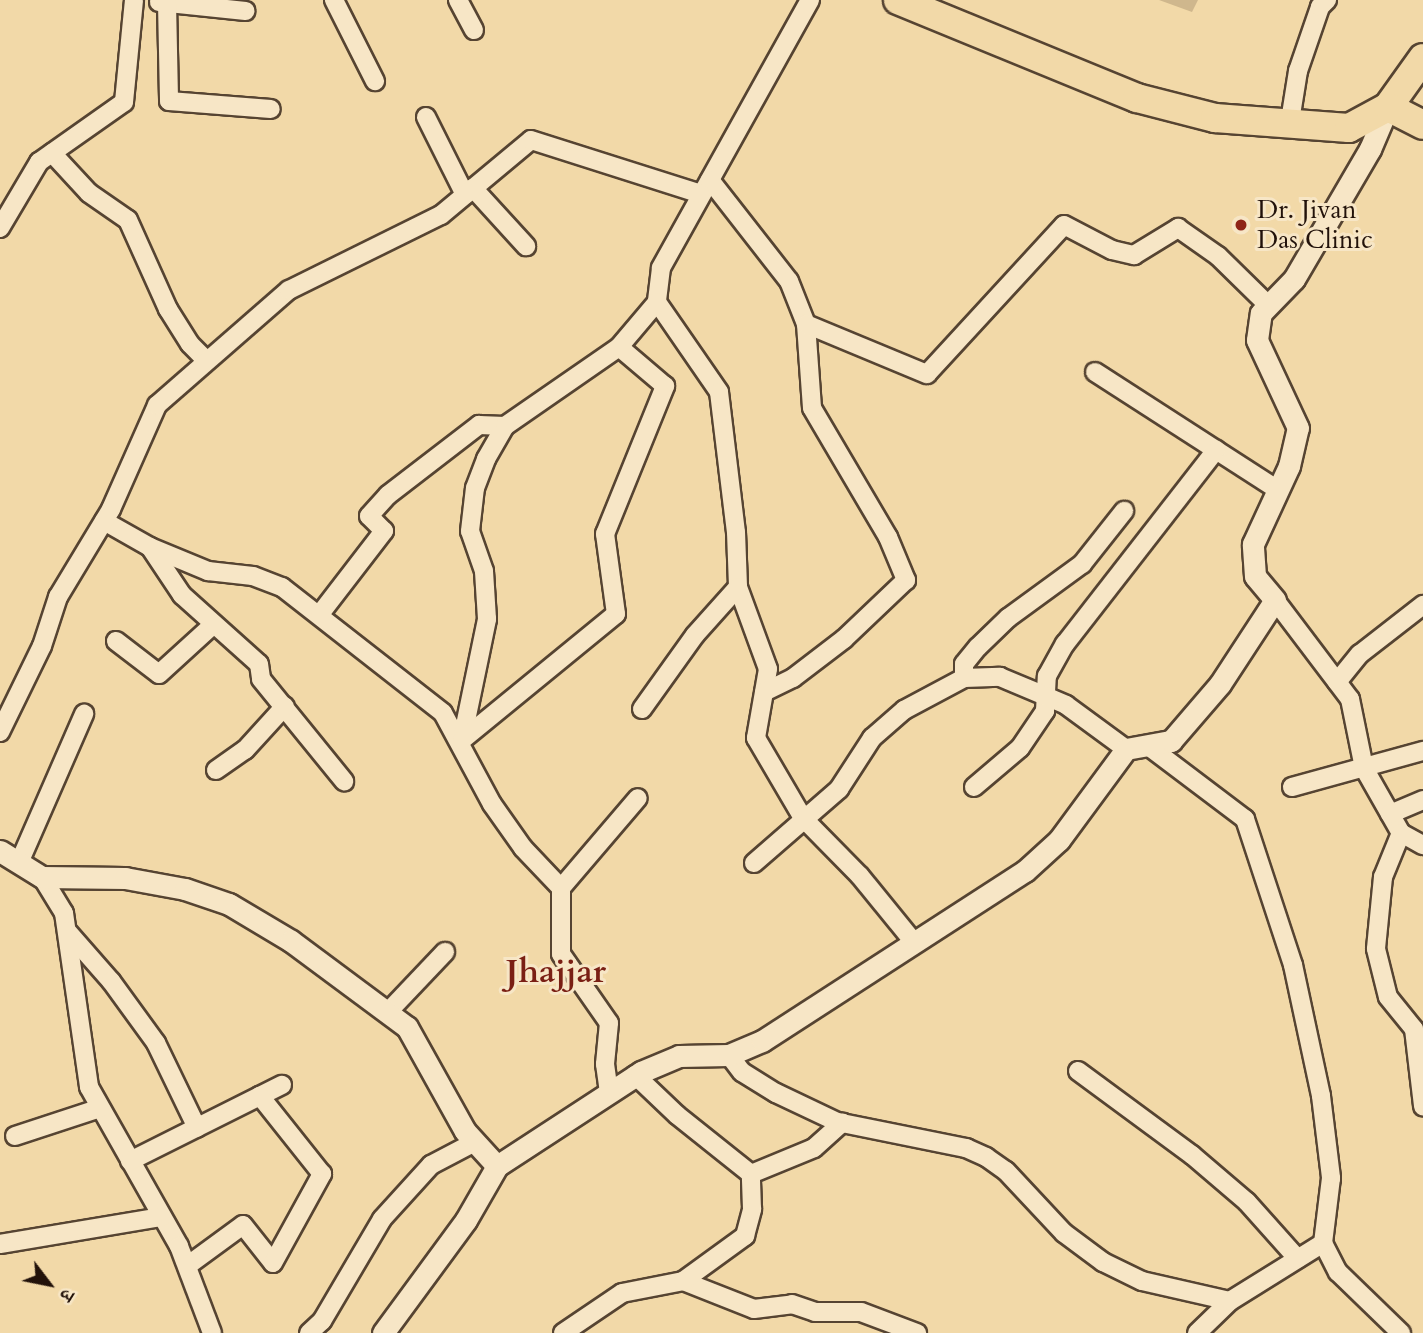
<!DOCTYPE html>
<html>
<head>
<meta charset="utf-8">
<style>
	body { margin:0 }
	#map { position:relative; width:1423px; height:1333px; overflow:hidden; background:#f2d9a8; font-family:Cardo,"Noto Serif Devanagari",serif }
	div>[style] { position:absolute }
	.green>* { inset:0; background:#cfb78d }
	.roads { filter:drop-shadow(2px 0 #564432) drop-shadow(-2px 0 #564432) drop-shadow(0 2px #564432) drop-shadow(0 -2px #564432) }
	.minor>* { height:18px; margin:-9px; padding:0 9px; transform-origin:9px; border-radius:9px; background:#f7e6c6 }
	.tertiary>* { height:21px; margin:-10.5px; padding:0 10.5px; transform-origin:10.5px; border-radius:10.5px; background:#f7e6c6 }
	.primary>* { height:28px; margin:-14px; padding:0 14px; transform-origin:14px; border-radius:14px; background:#f2d9a8 }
	.dots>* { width:19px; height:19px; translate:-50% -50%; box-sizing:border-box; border:4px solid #f7e6c6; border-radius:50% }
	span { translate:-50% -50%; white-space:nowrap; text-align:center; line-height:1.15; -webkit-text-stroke:6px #f7e6c6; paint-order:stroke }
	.poi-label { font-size:26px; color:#22120a }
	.left { translate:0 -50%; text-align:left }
	.district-label { font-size:33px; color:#7a1f14; font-weight:700 }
	.north { position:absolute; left:14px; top:1249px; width:70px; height:70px; -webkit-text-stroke:5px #f7e6c6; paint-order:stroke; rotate:122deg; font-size:19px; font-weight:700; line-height:28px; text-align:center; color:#22120a }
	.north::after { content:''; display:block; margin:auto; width:24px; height:32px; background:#22120a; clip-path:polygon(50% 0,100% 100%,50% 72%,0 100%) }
</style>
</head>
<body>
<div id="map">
	<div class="green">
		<i style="clip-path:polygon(1159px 0,1198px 0,1192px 12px)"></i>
	</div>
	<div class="roads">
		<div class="minor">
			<i style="left:334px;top:0;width:91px;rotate:63.2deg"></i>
			<i style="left:458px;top:0;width:34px;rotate:62deg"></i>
			<i style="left:810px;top:0;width:307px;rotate:119.1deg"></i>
			<i style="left:661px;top:268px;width:34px;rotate:97deg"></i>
			<i style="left:657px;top:302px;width:109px;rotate:55.4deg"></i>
			<i style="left:719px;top:392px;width:141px;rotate:83.1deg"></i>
			<i style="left:736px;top:532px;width:55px;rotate:87.9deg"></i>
			<i style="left:738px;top:587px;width:87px;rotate:69.9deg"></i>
			<i style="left:768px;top:669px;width:70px;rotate:99.9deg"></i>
			<i style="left:756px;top:738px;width:93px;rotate:59.6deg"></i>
			<i style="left:803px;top:818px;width:81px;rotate:45.5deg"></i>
			<i style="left:860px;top:876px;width:84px;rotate:50.8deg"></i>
			<i style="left:159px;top:2px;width:87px;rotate:5.9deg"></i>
			<i style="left:167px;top:3px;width:98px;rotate:88.8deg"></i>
			<i style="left:169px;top:101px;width:102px;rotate:4.5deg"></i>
			<i style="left:426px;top:117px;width:87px;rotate:63.4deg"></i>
			<i style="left:1290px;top:121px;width:51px;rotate:-80.9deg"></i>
			<i style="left:1298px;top:71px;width:68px;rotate:-71deg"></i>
			<i style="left:1320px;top:7px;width:10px;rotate:-45deg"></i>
			<i style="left:52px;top:153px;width:54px;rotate:47.2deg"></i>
			<i style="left:89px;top:193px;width:47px;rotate:34.7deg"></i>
			<i style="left:128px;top:220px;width:98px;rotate:65.8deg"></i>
			<i style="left:168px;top:309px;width:41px;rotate:57.8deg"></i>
			<i style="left:190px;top:344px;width:23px;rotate:45deg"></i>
			<i style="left:710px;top:180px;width:128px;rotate:52deg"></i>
			<i style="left:789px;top:281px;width:46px;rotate:68.4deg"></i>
			<i style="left:806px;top:324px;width:84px;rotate:85.9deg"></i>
			<i style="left:812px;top:408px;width:150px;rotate:59.5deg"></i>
			<i style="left:888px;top:537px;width:47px;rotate:67.3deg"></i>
			<i style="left:906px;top:580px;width:86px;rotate:136.4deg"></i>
			<i style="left:844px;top:639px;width:64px;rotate:142.6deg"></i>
			<i style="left:793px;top:678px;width:32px;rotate:154deg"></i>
			<i style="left:473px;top:188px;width:79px;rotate:47.6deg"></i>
			<i style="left:0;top:228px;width:77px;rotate:-59.4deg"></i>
			<i style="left:39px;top:162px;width:104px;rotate:-35.2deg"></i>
			<i style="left:124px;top:102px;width:102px;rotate:-84.4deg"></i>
			<i style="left:806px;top:324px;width:131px;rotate:22.5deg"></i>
			<i style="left:927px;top:374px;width:202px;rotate:-47.4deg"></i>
			<i style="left:1064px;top:225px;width:54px;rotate:27.5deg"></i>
			<i style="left:1112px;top:250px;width:23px;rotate:13deg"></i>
			<i style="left:1134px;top:255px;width:52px;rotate:-31.5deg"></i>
			<i style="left:1178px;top:228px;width:49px;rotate:35deg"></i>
			<i style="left:1218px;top:256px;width:70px;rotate:44.4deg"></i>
			<i style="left:1095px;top:372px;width:218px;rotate:32.8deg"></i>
			<i style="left:104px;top:521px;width:53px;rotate:29.5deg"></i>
			<i style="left:150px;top:547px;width:63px;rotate:22.5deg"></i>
			<i style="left:208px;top:571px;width:45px;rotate:6.3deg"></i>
			<i style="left:253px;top:576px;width:31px;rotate:21deg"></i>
			<i style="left:282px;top:587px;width:204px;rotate:38deg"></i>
			<i style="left:443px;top:713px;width:103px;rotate:61.7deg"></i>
			<i style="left:492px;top:804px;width:54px;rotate:54.8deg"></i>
			<i style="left:523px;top:848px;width:55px;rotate:46.5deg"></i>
			<i style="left:561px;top:888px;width:66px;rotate:90deg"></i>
			<i style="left:561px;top:954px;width:84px;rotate:55.2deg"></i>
			<i style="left:609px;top:1023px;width:41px;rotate:95.6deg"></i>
			<i style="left:605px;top:1064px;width:29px;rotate:82deg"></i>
			<i style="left:150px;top:547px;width:58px;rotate:56.3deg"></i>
			<i style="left:182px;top:595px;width:103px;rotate:41.9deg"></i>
			<i style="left:259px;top:664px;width:15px;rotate:82deg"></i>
			<i style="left:261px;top:679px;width:132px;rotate:50.9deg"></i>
			<i style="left:1275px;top:600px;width:124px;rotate:52.9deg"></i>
			<i style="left:1350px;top:699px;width:70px;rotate:78.5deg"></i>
			<i style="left:1364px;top:768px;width:75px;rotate:60.4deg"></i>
			<i style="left:1401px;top:833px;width:25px;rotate:29deg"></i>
			<i style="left:320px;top:614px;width:105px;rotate:-52.4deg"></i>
			<i style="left:384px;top:531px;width:21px;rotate:-135deg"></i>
			<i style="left:369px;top:516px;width:28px;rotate:-48deg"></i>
			<i style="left:388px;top:495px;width:115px;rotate:-37.6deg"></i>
			<i style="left:479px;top:425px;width:26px;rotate:2deg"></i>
			<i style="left:116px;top:641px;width:54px;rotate:37.5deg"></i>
			<i style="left:159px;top:674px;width:74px;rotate:-42.3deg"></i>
			<i style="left:964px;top:678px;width:14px;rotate:-90deg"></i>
			<i style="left:964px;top:664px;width:22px;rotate:-51deg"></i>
			<i style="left:978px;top:647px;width:42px;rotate:-44deg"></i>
			<i style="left:1008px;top:618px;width:92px;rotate:-36.1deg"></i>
			<i style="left:1082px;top:564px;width:68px;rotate:-51.6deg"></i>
			<i style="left:1337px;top:682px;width:36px;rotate:-51deg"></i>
			<i style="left:1360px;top:654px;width:80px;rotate:-37.9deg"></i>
			<i style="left:642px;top:709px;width:91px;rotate:-54.4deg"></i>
			<i style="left:695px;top:635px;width:64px;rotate:-48.1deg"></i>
			<i style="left:0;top:732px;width:96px;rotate:-64deg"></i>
			<i style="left:42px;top:646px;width:52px;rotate:-71.9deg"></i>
			<i style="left:58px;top:597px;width:103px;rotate:-58.9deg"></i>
			<i style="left:111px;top:509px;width:114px;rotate:-66.1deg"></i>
			<i style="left:157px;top:405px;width:175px;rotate:-41.1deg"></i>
			<i style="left:289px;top:290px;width:169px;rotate:-26.3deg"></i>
			<i style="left:441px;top:215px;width:117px;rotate:-39.8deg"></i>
			<i style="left:531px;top:140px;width:178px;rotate:17.6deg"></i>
			<i style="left:462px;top:740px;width:124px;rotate:-78.3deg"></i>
			<i style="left:487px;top:619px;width:48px;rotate:-93.6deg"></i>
			<i style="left:484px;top:571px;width:42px;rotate:-109.3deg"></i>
			<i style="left:470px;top:531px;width:43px;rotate:-83.4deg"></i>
			<i style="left:475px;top:488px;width:31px;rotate:-69deg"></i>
			<i style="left:486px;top:459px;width:38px;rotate:-60deg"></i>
			<i style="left:505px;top:426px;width:139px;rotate:-34.7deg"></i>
			<i style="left:619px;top:347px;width:59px;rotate:-49.8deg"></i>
			<i style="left:462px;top:740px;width:199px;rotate:-39.3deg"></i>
			<i style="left:616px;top:614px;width:81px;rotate:-97.8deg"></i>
			<i style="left:605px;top:534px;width:160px;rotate:-67.9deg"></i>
			<i style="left:665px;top:386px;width:60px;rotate:-139.7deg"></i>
			<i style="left:1147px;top:745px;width:123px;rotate:37.1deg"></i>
			<i style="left:1245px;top:819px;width:154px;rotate:71.8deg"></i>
			<i style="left:1293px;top:965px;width:134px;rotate:77.9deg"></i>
			<i style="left:1321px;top:1096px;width:83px;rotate:83deg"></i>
			<i style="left:1331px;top:1178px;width:65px;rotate:97deg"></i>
			<i style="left:1323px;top:1243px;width:33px;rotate:63deg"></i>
			<i style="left:1338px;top:1272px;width:88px;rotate:44.1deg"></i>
			<i style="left:216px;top:770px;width:35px;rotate:-35deg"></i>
			<i style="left:245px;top:750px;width:59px;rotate:-47.7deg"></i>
			<i style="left:974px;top:787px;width:60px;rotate:-40.3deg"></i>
			<i style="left:1020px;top:748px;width:45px;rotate:-56deg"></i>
			<i style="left:1045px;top:711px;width:35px;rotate:-87deg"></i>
			<i style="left:1047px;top:676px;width:37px;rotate:-61deg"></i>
			<i style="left:1065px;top:644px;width:246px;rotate:-52.1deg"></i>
			<i style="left:1292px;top:787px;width:136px;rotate:-15.4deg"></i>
			<i style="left:1390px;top:814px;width:36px;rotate:-23deg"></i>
			<i style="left:1401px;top:833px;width:48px;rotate:112.2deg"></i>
			<i style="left:1383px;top:877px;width:72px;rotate:95.6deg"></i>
			<i style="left:1376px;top:949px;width:49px;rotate:76deg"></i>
			<i style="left:1388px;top:997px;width:41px;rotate:50.9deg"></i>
			<i style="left:1414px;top:1029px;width:78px;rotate:83.3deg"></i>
			<i style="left:19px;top:863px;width:163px;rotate:-66.4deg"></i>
			<i style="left:754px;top:863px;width:113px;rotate:-41deg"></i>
			<i style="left:839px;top:789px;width:61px;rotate:-57.1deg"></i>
			<i style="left:872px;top:738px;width:43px;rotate:-41.2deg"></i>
			<i style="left:904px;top:710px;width:68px;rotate:-28.1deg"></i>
			<i style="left:964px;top:678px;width:36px;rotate:-2deg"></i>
			<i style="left:1000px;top:677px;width:47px;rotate:22.7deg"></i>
			<i style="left:1043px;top:695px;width:25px;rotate:23deg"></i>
			<i style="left:1066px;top:705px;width:74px;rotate:36.3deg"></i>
			<i style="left:42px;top:877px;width:42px;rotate:58.6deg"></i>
			<i style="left:64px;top:913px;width:176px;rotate:81.8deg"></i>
			<i style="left:89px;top:1087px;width:183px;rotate:60.5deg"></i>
			<i style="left:179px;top:1246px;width:93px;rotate:69.2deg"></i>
			<i style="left:561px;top:888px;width:118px;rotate:-49.5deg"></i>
			<i style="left:67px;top:931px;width:67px;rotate:48.7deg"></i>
			<i style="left:111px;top:981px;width:77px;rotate:54deg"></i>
			<i style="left:156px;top:1043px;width:94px;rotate:64.2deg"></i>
			<i style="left:388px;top:1012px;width:83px;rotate:-46.5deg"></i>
			<i style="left:729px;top:1055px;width:21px;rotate:53deg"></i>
			<i style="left:742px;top:1072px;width:40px;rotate:32deg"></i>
			<i style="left:776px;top:1093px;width:68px;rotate:25.4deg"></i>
			<i style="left:837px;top:1122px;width:132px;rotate:11.4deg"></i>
			<i style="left:966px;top:1148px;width:22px;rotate:24deg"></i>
			<i style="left:986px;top:1157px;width:24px;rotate:35deg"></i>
			<i style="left:1006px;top:1171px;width:85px;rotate:46.9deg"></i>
			<i style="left:1064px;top:1233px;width:49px;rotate:36.6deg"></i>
			<i style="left:1103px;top:1262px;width:43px;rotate:26deg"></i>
			<i style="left:1142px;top:1281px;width:90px;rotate:12.8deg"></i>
			<i style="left:1078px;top:1071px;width:142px;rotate:36.4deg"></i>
			<i style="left:1192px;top:1155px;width:72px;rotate:40.5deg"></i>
			<i style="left:1247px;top:1202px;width:76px;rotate:48.2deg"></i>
			<i style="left:635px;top:1075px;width:58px;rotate:43.6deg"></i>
			<i style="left:677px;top:1115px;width:95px;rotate:38.6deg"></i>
			<i style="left:751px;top:1174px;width:68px;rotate:-22.4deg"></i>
			<i style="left:814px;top:1148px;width:38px;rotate:-42deg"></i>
			<i style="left:15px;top:1136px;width:89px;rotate:-18.2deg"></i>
			<i style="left:130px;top:1161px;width:170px;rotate:-26.6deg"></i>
			<i style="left:0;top:1244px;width:164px;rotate:-9.5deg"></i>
			<i style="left:187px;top:1266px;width:69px;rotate:-36.2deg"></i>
			<i style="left:243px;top:1225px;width:48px;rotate:51.7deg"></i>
			<i style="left:273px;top:1263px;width:102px;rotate:-61.2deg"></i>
			<i style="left:322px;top:1174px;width:100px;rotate:-128.5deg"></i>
			<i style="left:683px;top:1281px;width:76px;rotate:21.5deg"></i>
			<i style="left:754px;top:1309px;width:38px;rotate:-7deg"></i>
			<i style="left:792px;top:1304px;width:24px;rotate:19deg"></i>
			<i style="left:815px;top:1312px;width:46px"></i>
			<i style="left:861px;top:1312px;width:60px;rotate:20.6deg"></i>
			<i style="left:309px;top:1333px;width:18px;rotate:-43deg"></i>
			<i style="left:322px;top:1321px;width:118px;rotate:-59.5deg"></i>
			<i style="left:382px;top:1219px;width:73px;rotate:-47.8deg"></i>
			<i style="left:431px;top:1165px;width:50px;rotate:-27.6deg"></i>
			<i style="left:563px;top:1333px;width:71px;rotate:-34.1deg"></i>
			<i style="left:622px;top:1293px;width:62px;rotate:-11.1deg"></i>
			<i style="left:683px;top:1281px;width:77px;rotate:-36deg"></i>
			<i style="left:745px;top:1236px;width:28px;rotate:-75deg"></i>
			<i style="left:752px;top:1209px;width:35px;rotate:-92deg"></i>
			<i style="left:1197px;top:1333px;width:46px;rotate:-44.1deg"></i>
			<i style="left:1230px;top:1301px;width:110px;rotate:-31.9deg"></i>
		</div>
		<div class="tertiary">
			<i style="left:0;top:851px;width:49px;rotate:31.8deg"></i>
			<i style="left:42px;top:877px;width:83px;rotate:0.7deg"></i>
			<i style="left:125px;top:878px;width:61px;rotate:10.4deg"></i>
			<i style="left:185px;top:889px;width:46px;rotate:18.8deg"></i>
			<i style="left:229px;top:904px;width:72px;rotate:30.8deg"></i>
			<i style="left:291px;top:941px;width:144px;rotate:36.6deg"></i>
			<i style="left:407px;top:1027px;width:119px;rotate:60.9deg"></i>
			<i style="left:465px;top:1131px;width:47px;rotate:47.6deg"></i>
			<i style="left:383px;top:1333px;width:140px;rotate:-53.7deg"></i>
			<i style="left:466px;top:1220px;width:62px;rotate:-60.1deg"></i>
			<i style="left:497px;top:1166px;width:172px;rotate:-33.1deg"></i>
			<i style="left:641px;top:1072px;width:41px;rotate:-22.8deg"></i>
			<i style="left:679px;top:1056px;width:50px;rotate:-1.1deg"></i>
			<i style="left:729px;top:1055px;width:36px;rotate:-23deg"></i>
			<i style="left:762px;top:1041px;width:313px;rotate:-32.9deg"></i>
			<i style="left:1025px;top:871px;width:46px;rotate:-42.4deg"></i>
			<i style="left:1059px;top:840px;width:113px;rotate:-53.6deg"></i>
			<i style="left:1126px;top:749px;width:46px;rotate:-10.1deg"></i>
			<i style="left:1171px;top:741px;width:75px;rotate:-49.3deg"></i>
			<i style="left:1220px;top:684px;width:100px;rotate:-56.8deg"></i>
			<i style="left:1275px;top:600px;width:31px;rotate:-130deg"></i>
			<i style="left:1255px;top:576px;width:32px;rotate:-94deg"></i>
			<i style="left:1253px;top:544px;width:86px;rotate:-65.2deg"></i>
			<i style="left:1289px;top:466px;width:39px;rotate:-77deg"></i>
			<i style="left:1298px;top:428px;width:97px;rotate:-115deg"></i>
			<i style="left:1257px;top:340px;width:27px;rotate:-82deg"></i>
			<i style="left:1261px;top:313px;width:47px;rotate:-45.9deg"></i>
			<i style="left:1294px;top:279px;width:151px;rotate:-59.7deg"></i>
			<i style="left:1370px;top:149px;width:46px;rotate:-66.8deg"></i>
		</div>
		<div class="primary">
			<i style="left:898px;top:0;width:258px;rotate:22.3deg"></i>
			<i style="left:1137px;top:98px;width:81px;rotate:14.4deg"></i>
			<i style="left:1215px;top:118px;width:134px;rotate:4.3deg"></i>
			<i style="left:1349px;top:128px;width:44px;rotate:-28.3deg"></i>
			<i style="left:1388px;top:107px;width:60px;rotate:-54.5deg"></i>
			<i style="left:1388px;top:107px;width:39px;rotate:27deg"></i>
		</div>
	</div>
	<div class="dots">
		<i style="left:1241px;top:225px;background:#8f2418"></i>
	</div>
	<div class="poi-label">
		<span class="left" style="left:1257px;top:225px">Dr. Jivan<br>Das Clinic</span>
	</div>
	<div class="district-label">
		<span style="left:556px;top:972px">Jhajjar</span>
	</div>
	<div class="north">उ</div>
</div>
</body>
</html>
